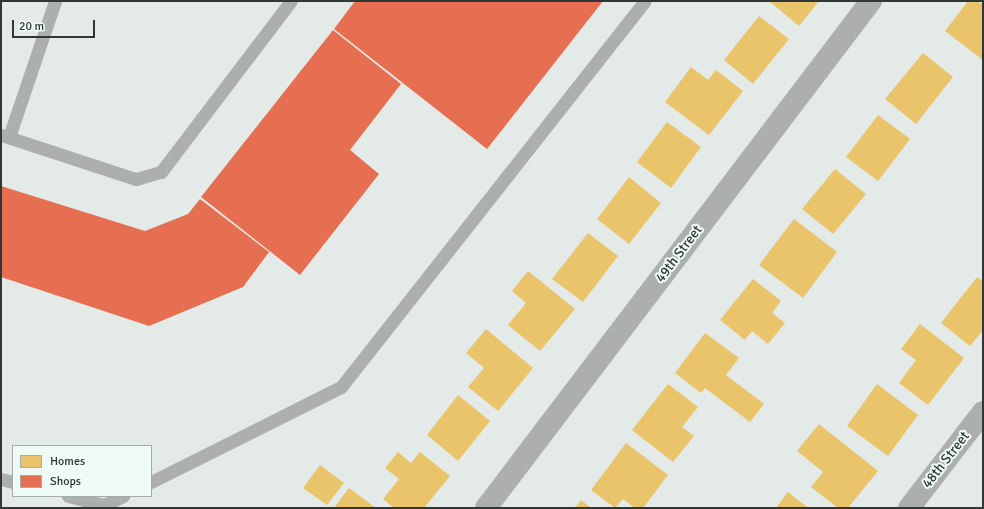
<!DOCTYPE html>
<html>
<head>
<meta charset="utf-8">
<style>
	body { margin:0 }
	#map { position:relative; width:984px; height:509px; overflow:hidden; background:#e4eae7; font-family:Signika,sans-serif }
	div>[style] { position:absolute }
	.homes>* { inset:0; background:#e9c46a }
	.shops>* { inset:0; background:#e76f51 }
	.lane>* { height:13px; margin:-6.5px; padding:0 6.5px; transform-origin:6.5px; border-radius:6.5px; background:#adafae }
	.street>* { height:22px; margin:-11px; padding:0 11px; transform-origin:11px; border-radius:11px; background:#adafae }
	span { translate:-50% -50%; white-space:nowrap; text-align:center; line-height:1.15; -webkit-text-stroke:4px #edfbf4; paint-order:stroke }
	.street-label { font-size:14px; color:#313734 }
	.frame { position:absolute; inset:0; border:2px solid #313734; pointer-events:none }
	.legend { position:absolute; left:12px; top:445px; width:140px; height:52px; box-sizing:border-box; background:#edfbf4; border:1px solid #a2ada7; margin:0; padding:5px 7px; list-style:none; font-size:12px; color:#313734 }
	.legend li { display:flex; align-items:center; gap:8px; height:20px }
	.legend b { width:20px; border:1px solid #a2ada7 }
	.scale { position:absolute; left:12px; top:20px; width:83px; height:18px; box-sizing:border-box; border:2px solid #313734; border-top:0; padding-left:5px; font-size:12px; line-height:14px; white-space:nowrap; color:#313734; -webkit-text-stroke:3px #edfbf4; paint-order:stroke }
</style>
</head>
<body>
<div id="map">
	<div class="homes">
		<i style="clip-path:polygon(769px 1px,819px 1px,799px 26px)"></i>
		<i style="clip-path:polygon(968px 1px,977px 1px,983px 5px,983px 60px,945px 31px)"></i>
		<i style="clip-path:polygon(759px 16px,789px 39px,753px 84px,724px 60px)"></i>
		<i style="clip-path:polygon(923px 53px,953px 77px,916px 124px,885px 99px)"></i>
		<i style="clip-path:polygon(691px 67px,708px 80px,716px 70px,743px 91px,709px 135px,665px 102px)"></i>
		<i style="clip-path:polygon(878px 115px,910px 139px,878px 181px,846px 157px)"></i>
		<i style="clip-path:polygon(667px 122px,701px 147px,671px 188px,637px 162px)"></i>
		<i style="clip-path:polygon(835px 169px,866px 194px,833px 234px,802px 209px)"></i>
		<i style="clip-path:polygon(629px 177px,661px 203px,629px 244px,597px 219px)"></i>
		<i style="clip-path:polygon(794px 219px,837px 252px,803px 298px,759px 265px)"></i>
		<i style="clip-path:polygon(588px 233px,618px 256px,583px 302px,552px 279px)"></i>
		<i style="clip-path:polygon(528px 271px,575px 309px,540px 351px,508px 325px,526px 303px,512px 291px)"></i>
		<i style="clip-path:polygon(977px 277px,983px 282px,983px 330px,970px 346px,941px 323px)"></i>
		<i style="clip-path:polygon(753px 279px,781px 301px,772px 313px,785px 323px,768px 344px,752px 331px,745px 340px,720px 320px)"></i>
		<i style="clip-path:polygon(920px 324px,964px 358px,928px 405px,899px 383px,916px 360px,901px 349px)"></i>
		<i style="clip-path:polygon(486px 329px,533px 368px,498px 411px,468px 387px,484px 368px,466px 353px)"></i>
		<i style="clip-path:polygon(705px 333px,739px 358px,726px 375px,764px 404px,750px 422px,705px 388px,701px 393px,675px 373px)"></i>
		<i style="clip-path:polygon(668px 384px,698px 407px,682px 427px,694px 436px,673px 462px,632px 430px)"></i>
		<i style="clip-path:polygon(877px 384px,918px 415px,888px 456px,847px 426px)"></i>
		<i style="clip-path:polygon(458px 395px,490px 421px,458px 461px,427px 435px)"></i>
		<i style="clip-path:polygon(819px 424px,878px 471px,848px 508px,838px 508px,811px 487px,823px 472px,797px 451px)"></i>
		<i style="clip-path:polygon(626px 443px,668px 475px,643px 508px,635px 508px,623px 499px,615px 508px,591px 490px)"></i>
		<i style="clip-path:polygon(398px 452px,411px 463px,420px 452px,450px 476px,424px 508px,394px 508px,383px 499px,399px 479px,385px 468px)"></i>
		<i style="clip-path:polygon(320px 465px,344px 483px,327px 505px,303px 488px)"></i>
		<i style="clip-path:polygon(349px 488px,376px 508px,334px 508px)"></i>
		<i style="clip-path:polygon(788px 492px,808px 508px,776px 508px)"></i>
		<i style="clip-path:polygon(581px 500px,591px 508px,575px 508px)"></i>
	</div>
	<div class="shops">
		<i style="clip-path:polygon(355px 1px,603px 1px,487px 149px,334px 29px)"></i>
		<i style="clip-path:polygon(333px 30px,401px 84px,350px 150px,379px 174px,300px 275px,201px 197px)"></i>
		<i style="clip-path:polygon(1px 186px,145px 231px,188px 214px,200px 199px,269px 252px,243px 287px,149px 326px,1px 277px)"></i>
	</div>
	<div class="lane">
		<i style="left:1px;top:135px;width:142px;rotate:18.1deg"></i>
		<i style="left:136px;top:179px;width:26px;rotate:-16deg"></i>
		<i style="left:161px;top:172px;width:215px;rotate:-52.8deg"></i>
		<i style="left:9px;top:137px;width:144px;rotate:-71.3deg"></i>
		<i style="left:1px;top:479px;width:12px;rotate:14deg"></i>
		<i style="left:151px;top:482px;width:212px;rotate:-26.6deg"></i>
		<i style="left:341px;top:387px;width:491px;rotate:-51.8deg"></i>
		<i style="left:68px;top:496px;width:37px;rotate:14deg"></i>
		<i style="left:104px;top:505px;width:21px;rotate:-25deg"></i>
	</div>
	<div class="street">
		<i style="left:486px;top:508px;width:637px;rotate:-52.79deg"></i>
		<i style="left:909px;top:508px;width:121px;rotate:-52.4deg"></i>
	</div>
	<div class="street-label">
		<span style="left:679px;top:254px;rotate:-53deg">49th Street</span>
		<span style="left:946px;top:460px;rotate:-52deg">48th Street</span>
	</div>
	<div class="frame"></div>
	<ul class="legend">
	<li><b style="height:11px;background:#e9c46a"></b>Homes</li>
	<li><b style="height:11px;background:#e76f51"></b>Shops</li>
	</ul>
	<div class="scale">20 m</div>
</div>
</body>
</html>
